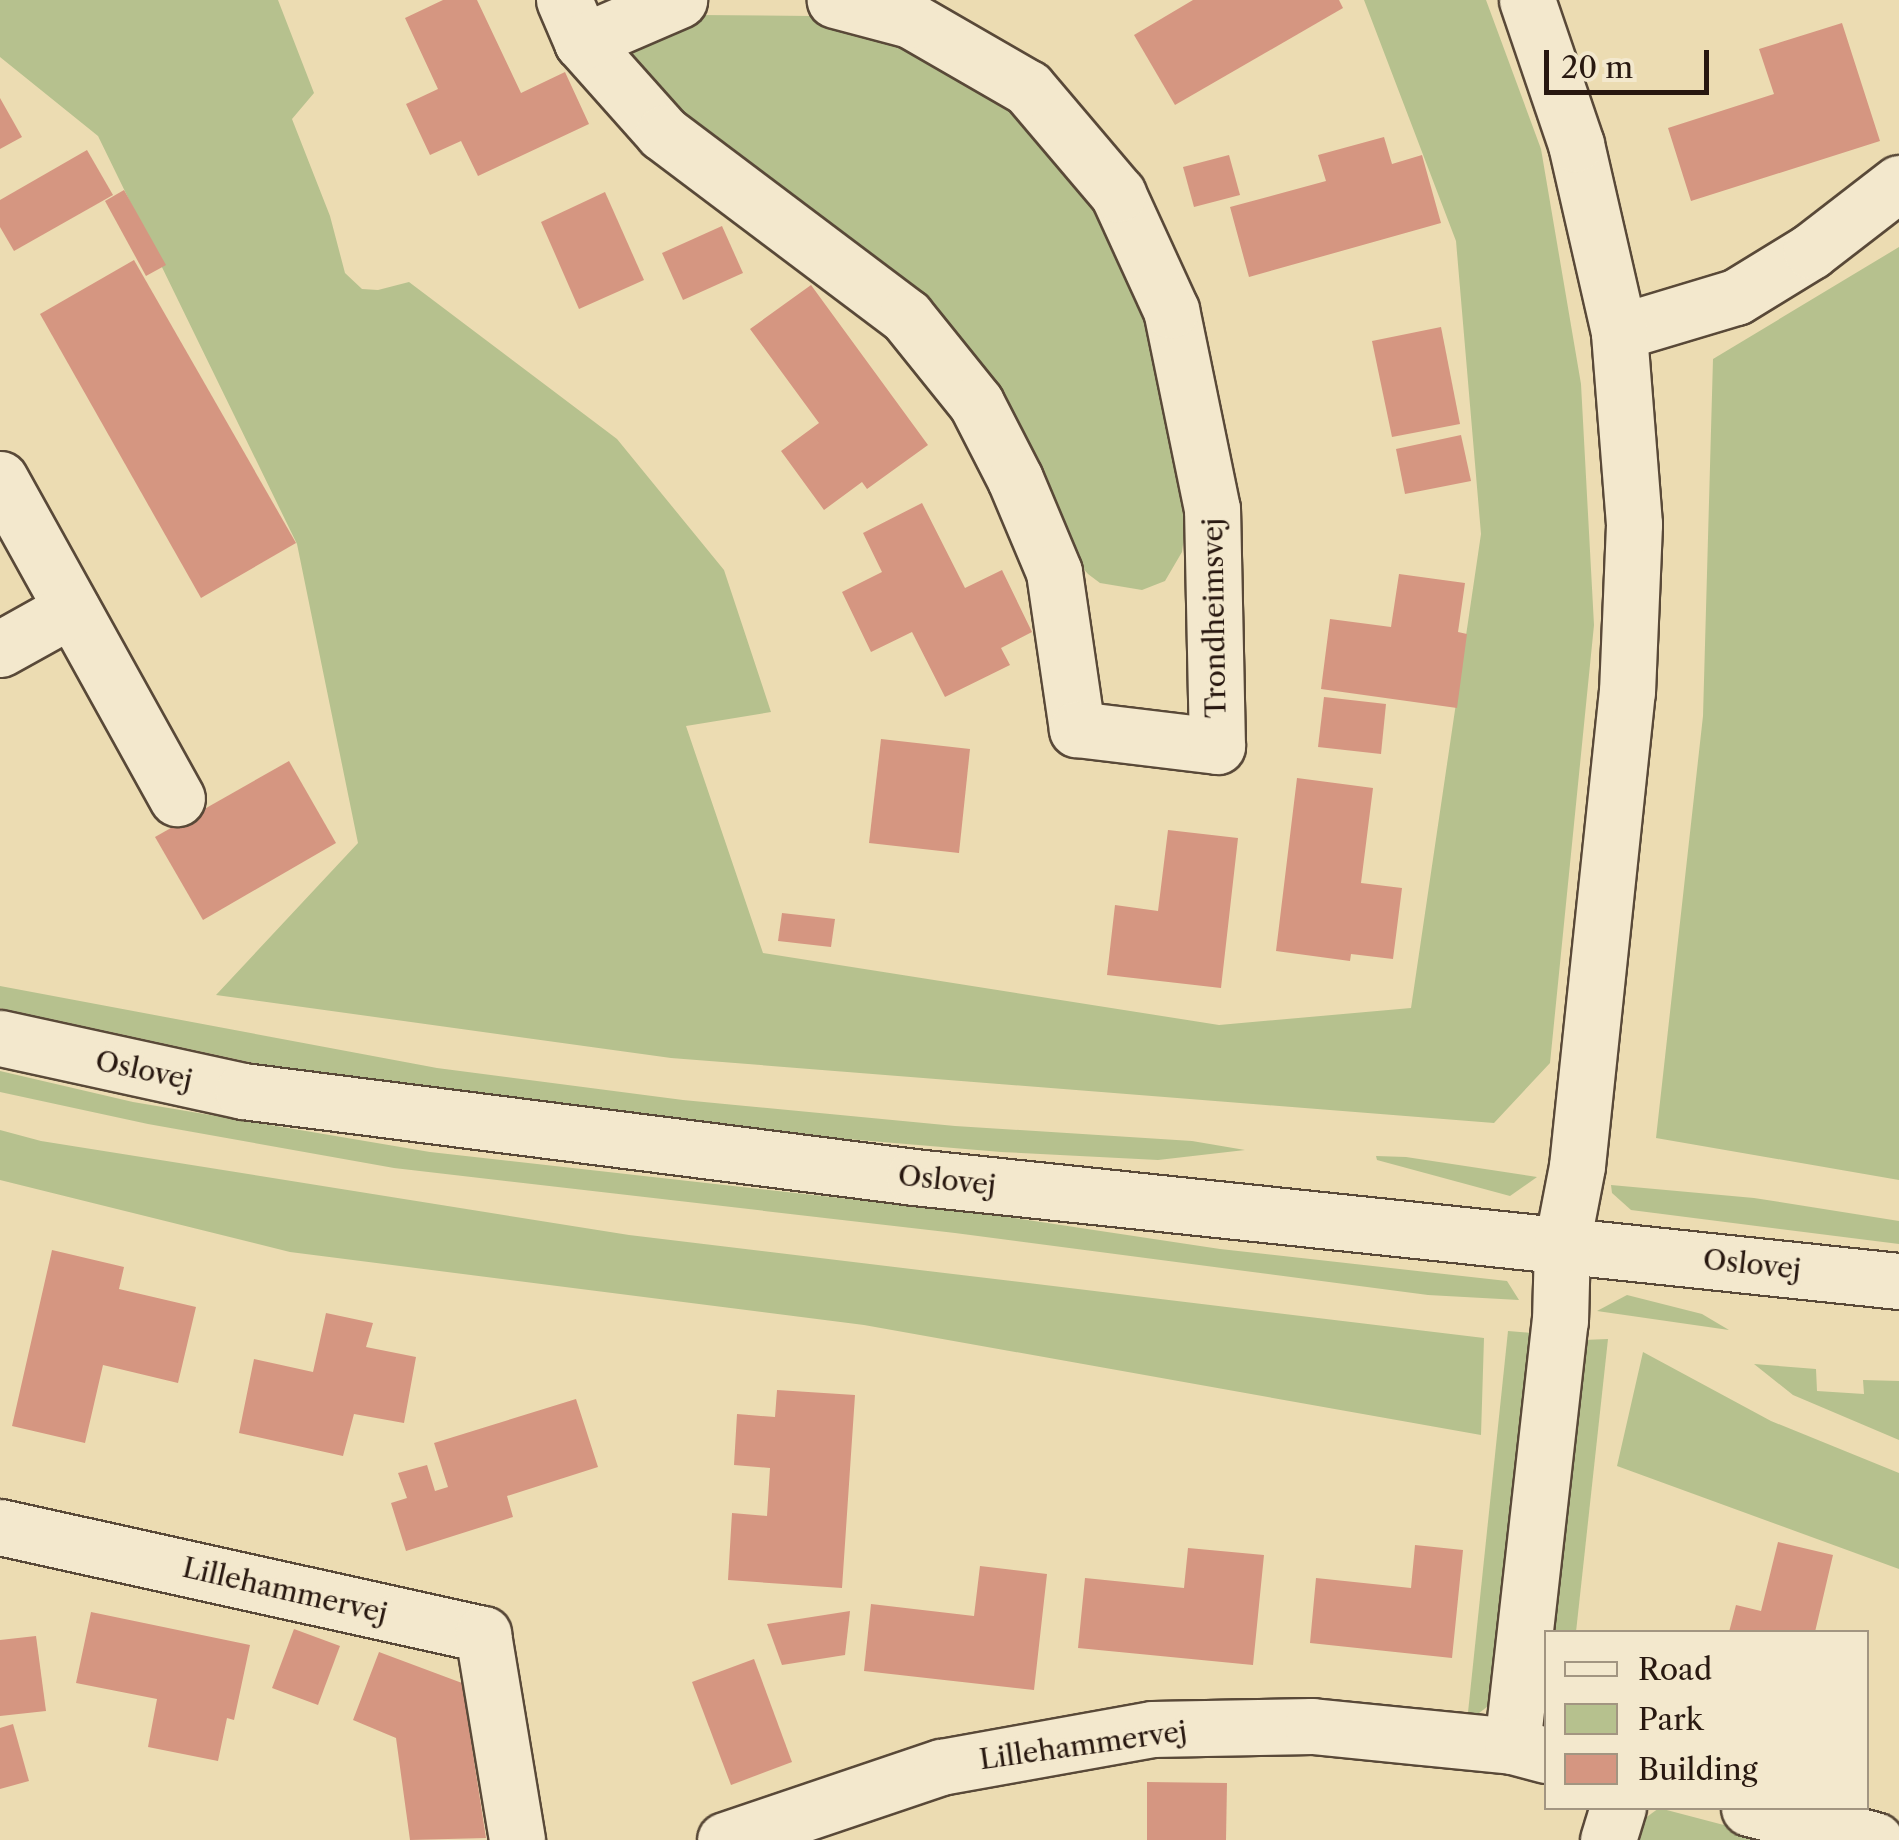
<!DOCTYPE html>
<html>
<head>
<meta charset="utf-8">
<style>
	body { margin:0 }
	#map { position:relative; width:1899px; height:1840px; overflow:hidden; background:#ecdcb2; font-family:"Libre Caslon Text",serif }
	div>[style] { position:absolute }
	.green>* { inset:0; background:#b6c18e }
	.building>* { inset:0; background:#d59681 }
	.roads { filter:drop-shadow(2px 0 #594938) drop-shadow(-2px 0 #594938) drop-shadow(0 2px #594938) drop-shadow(0 -2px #594938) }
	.minor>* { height:55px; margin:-27.5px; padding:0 27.5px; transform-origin:27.5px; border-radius:27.5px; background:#f3e8cd }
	span { translate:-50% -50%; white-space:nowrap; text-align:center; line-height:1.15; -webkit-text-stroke:8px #f3e8cd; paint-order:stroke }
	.street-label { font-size:28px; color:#281810 }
	.legend { position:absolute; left:1544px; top:1630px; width:325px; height:180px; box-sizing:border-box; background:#f3e8cd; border:2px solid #a29581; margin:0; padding:12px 18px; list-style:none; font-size:30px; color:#281810 }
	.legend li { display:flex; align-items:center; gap:20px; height:50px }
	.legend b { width:50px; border:2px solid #a29581 }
	.scale { position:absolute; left:1544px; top:50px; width:165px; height:45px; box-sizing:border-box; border:5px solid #281810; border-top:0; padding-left:12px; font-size:30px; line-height:35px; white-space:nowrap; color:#281810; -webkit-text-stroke:8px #f3e8cd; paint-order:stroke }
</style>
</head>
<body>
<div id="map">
	<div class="green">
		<i style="clip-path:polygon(0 0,278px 0,314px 93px,292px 119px,330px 216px,345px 273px,362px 289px,378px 290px,409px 282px,617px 439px,724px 570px,771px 712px,686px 726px,763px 953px,1219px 1025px,1411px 1008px,1481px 534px,1456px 241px,1364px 0,1486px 0,1541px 149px,1581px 384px,1594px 625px,1550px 1063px,1494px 1123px,671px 1058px,216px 995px,358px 843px,297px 544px,98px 136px,0 57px)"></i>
		<i style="clip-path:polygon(700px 15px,811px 16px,903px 36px,959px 64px,1066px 148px,1136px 279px,1172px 407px,1187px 515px,1182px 552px,1165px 581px,1142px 590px,1100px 583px,1088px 574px,1072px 556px,1053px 499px,1005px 410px,649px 91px,624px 56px,632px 38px)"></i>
		<i style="clip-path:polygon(1899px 247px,1899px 1180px,1656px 1138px,1703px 716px,1713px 359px)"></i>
		<i style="clip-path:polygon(0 986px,437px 1068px,683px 1100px,955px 1126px,1192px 1141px,1245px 1150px,1158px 1160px,1001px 1152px,764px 1132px,439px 1091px,267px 1066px,0 1008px)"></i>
		<i style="clip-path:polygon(0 1071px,133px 1102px,430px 1152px,1001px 1216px,1220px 1249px,1507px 1281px,1519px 1300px,1428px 1295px,955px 1233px,394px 1168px,148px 1124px,0 1092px)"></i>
		<i style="clip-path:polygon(0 1130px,41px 1141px,629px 1235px,1484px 1338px,1481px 1435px,864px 1325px,290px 1252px,0 1180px)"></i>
		<i style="clip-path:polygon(1376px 1156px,1406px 1157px,1537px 1177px,1510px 1196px,1377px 1160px)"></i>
		<i style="clip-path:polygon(1611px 1185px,1754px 1198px,1899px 1221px,1899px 1244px,1631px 1210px,1612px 1193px)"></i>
		<i style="clip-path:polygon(1627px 1295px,1702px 1314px,1729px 1330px,1597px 1311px)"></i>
		<i style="clip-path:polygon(1508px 1331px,1532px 1333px,1491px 1704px,1467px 1722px)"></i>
		<i style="clip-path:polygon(1608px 1339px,1576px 1632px,1553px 1632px,1583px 1340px)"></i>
		<i style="clip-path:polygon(1643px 1352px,1771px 1421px,1899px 1473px,1899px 1569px,1617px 1466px)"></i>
		<i style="clip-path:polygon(1754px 1364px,1816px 1369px,1817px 1391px,1864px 1394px,1863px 1380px,1899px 1381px,1899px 1440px,1793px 1395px)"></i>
		<i style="clip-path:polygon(1659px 1808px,1781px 1840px,1636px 1840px,1640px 1822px)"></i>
	</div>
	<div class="building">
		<i style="clip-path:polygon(443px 0,477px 0,521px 93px,565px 72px,589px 124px,478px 176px,461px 141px,430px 155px,406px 104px,438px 89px,405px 18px)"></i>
		<i style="clip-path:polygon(1193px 0,1339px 0,1343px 8px,1175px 105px,1134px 35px)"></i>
		<i style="clip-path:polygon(1842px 23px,1880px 141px,1691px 201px,1668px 128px,1774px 94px,1759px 49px)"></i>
		<i style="clip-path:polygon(0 98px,22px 137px,0 149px)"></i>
		<i style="clip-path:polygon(1384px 137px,1392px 164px,1422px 155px,1441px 223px,1249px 277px,1230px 207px,1326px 181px,1318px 155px)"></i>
		<i style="clip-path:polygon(87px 150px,113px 195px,14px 251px,0 227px,0 200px)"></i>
		<i style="clip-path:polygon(1229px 155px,1240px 195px,1194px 207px,1183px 167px)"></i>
		<i style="clip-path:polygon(124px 190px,166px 265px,146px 276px,105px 201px)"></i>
		<i style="clip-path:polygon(605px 192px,644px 280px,579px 309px,541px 222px)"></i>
		<i style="clip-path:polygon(722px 226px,743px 273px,683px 300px,662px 253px)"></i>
		<i style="clip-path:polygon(134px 260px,296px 543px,201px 598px,40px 314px)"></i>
		<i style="clip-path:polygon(811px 285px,928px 445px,867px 489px,862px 482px,824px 510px,781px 451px,819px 423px,750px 329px)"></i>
		<i style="clip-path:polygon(1441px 327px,1460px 424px,1392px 437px,1372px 341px)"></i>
		<i style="clip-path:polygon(1461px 435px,1471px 481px,1405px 494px,1396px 449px)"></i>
		<i style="clip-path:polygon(922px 503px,965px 588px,1002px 570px,1032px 632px,1001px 648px,1010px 665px,945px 697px,912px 632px,871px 652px,842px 592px,882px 572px,863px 533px)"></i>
		<i style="clip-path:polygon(1399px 574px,1465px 583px,1458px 632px,1467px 634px,1457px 708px,1321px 689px,1330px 619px,1391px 627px)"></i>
		<i style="clip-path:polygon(1324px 697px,1386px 704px,1381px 754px,1318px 747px)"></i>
		<i style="clip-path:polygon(881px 739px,970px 749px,959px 853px,869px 843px)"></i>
		<i style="clip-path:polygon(289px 761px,336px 843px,203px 920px,155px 837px)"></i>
		<i style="clip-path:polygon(1297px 778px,1373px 788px,1361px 883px,1402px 888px,1393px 959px,1351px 954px,1350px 961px,1276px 951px)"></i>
		<i style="clip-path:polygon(1168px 830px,1238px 838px,1221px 988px,1107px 975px,1115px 905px,1158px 911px)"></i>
		<i style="clip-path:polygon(782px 913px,835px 919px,831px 947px,778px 941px)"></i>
		<i style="clip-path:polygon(52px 1250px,124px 1267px,119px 1289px,196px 1307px,178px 1383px,103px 1365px,85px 1443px,12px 1426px)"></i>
		<i style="clip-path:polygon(326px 1313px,373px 1323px,366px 1347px,416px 1357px,404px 1423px,354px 1414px,343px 1456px,239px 1433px,254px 1359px,313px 1372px)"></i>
		<i style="clip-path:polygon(777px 1390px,855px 1395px,842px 1588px,728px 1580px,732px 1513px,767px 1516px,770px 1468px,734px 1465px,737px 1414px,775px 1417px)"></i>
		<i style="clip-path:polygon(576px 1399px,598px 1467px,507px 1496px,513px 1517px,406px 1551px,391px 1503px,407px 1498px,398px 1473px,427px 1465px,435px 1491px,448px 1487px,434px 1443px)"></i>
		<i style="clip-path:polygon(1778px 1542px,1833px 1555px,1815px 1632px,1729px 1632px,1736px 1605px,1761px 1611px)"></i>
		<i style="clip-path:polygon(1415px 1545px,1463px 1550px,1452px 1658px,1310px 1643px,1316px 1578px,1411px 1588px)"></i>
		<i style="clip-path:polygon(1188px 1548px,1264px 1555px,1253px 1665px,1078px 1648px,1085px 1578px,1184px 1588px)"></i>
		<i style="clip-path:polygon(980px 1566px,1047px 1574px,1034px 1690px,864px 1671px,871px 1604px,974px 1616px)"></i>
		<i style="clip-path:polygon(850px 1611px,845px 1655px,782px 1665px,767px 1624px)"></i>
		<i style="clip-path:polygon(91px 1612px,250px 1645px,234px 1720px,227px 1718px,218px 1761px,148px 1747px,157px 1699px,76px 1683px)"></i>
		<i style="clip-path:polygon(294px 1629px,340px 1646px,318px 1705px,272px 1688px)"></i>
		<i style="clip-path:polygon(36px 1636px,46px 1711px,0 1716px,0 1640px)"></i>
		<i style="clip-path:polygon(379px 1652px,462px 1683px,486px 1838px,410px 1840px,396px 1738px,353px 1720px)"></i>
		<i style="clip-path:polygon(754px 1659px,792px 1762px,731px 1785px,692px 1682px)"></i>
		<i style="clip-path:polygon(13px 1724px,29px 1781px,0 1789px,0 1728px)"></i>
		<i style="clip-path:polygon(1147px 1782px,1227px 1783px,1226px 1840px,1147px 1840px)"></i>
	</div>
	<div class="roads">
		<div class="minor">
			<i style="left:564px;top:0;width:46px;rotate:66.8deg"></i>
			<i style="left:582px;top:42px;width:122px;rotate:48.3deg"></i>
			<i style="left:663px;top:133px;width:304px;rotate:37deg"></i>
			<i style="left:906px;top:316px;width:112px;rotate:51.2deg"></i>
			<i style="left:976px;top:403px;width:85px;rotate:62.8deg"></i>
			<i style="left:1015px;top:479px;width:101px;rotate:67.2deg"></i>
			<i style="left:1054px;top:572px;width:159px;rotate:81.7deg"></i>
			<i style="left:1077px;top:729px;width:141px;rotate:6.9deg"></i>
			<i style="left:1217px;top:746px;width:237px;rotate:-91.2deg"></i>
			<i style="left:1212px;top:509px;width:203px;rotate:-101.6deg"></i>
			<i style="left:1171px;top:310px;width:128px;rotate:-114.6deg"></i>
			<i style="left:1118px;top:194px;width:139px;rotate:-130.3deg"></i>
			<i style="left:1028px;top:88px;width:136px;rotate:-150deg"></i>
			<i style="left:910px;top:20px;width:78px;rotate:-165.1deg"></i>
			<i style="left:582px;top:42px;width:106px;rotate:-23.4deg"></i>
			<i style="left:1619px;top:332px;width:122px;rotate:-16.7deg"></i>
			<i style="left:1736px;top:297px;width:88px;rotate:-31.5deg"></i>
			<i style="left:1811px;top:251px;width:111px;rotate:-37.7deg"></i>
			<i style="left:0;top:479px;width:365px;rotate:61deg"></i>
			<i style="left:0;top:649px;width:82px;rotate:-29.1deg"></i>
			<i style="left:0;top:1038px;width:249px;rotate:12.3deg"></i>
			<i style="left:243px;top:1091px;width:676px;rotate:7.3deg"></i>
			<i style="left:914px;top:1177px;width:990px;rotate:6.03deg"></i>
			<i style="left:0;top:1527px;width:495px;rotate:12.5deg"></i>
			<i style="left:483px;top:1634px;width:209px;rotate:80.6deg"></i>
			<i style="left:1512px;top:1746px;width:428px;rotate:-83.6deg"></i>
			<i style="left:1560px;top:1321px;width:77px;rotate:-88.5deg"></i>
			<i style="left:1562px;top:1244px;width:79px;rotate:-79.1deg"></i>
			<i style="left:1577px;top:1166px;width:477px;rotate:-84deg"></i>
			<i style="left:1627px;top:692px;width:168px;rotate:-87.6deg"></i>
			<i style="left:1634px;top:524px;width:193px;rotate:-94.5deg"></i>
			<i style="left:1619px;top:332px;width:193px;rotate:-102.9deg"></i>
			<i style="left:1576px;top:144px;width:152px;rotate:-108.8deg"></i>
			<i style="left:1749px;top:1808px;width:130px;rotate:14.3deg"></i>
			<i style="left:725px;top:1840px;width:228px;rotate:-18.7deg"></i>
			<i style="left:941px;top:1767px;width:214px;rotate:-10.2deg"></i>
			<i style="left:1152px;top:1729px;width:160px;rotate:-1.1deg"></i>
			<i style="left:1312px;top:1726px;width:201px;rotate:5.7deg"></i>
			<i style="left:1512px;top:1746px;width:35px;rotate:15deg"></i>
			<i style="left:1608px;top:1840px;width:34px;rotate:-73deg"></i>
		</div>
	</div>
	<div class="street-label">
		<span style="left:1214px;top:618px;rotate:-91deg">Trondheimsvej</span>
		<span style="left:144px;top:1070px;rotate:12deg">Oslovej</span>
		<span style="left:947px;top:1180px;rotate:6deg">Oslovej</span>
		<span style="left:1752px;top:1264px;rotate:6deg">Oslovej</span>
		<span style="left:285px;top:1590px;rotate:13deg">Lillehammervej</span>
		<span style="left:1083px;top:1745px;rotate:-8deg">Lillehammervej</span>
	</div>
	<ul class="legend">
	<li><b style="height:12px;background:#f3e8cd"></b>Road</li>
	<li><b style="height:28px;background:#b6c18e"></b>Park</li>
	<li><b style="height:28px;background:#d59681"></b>Building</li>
	</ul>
	<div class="scale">20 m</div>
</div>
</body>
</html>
